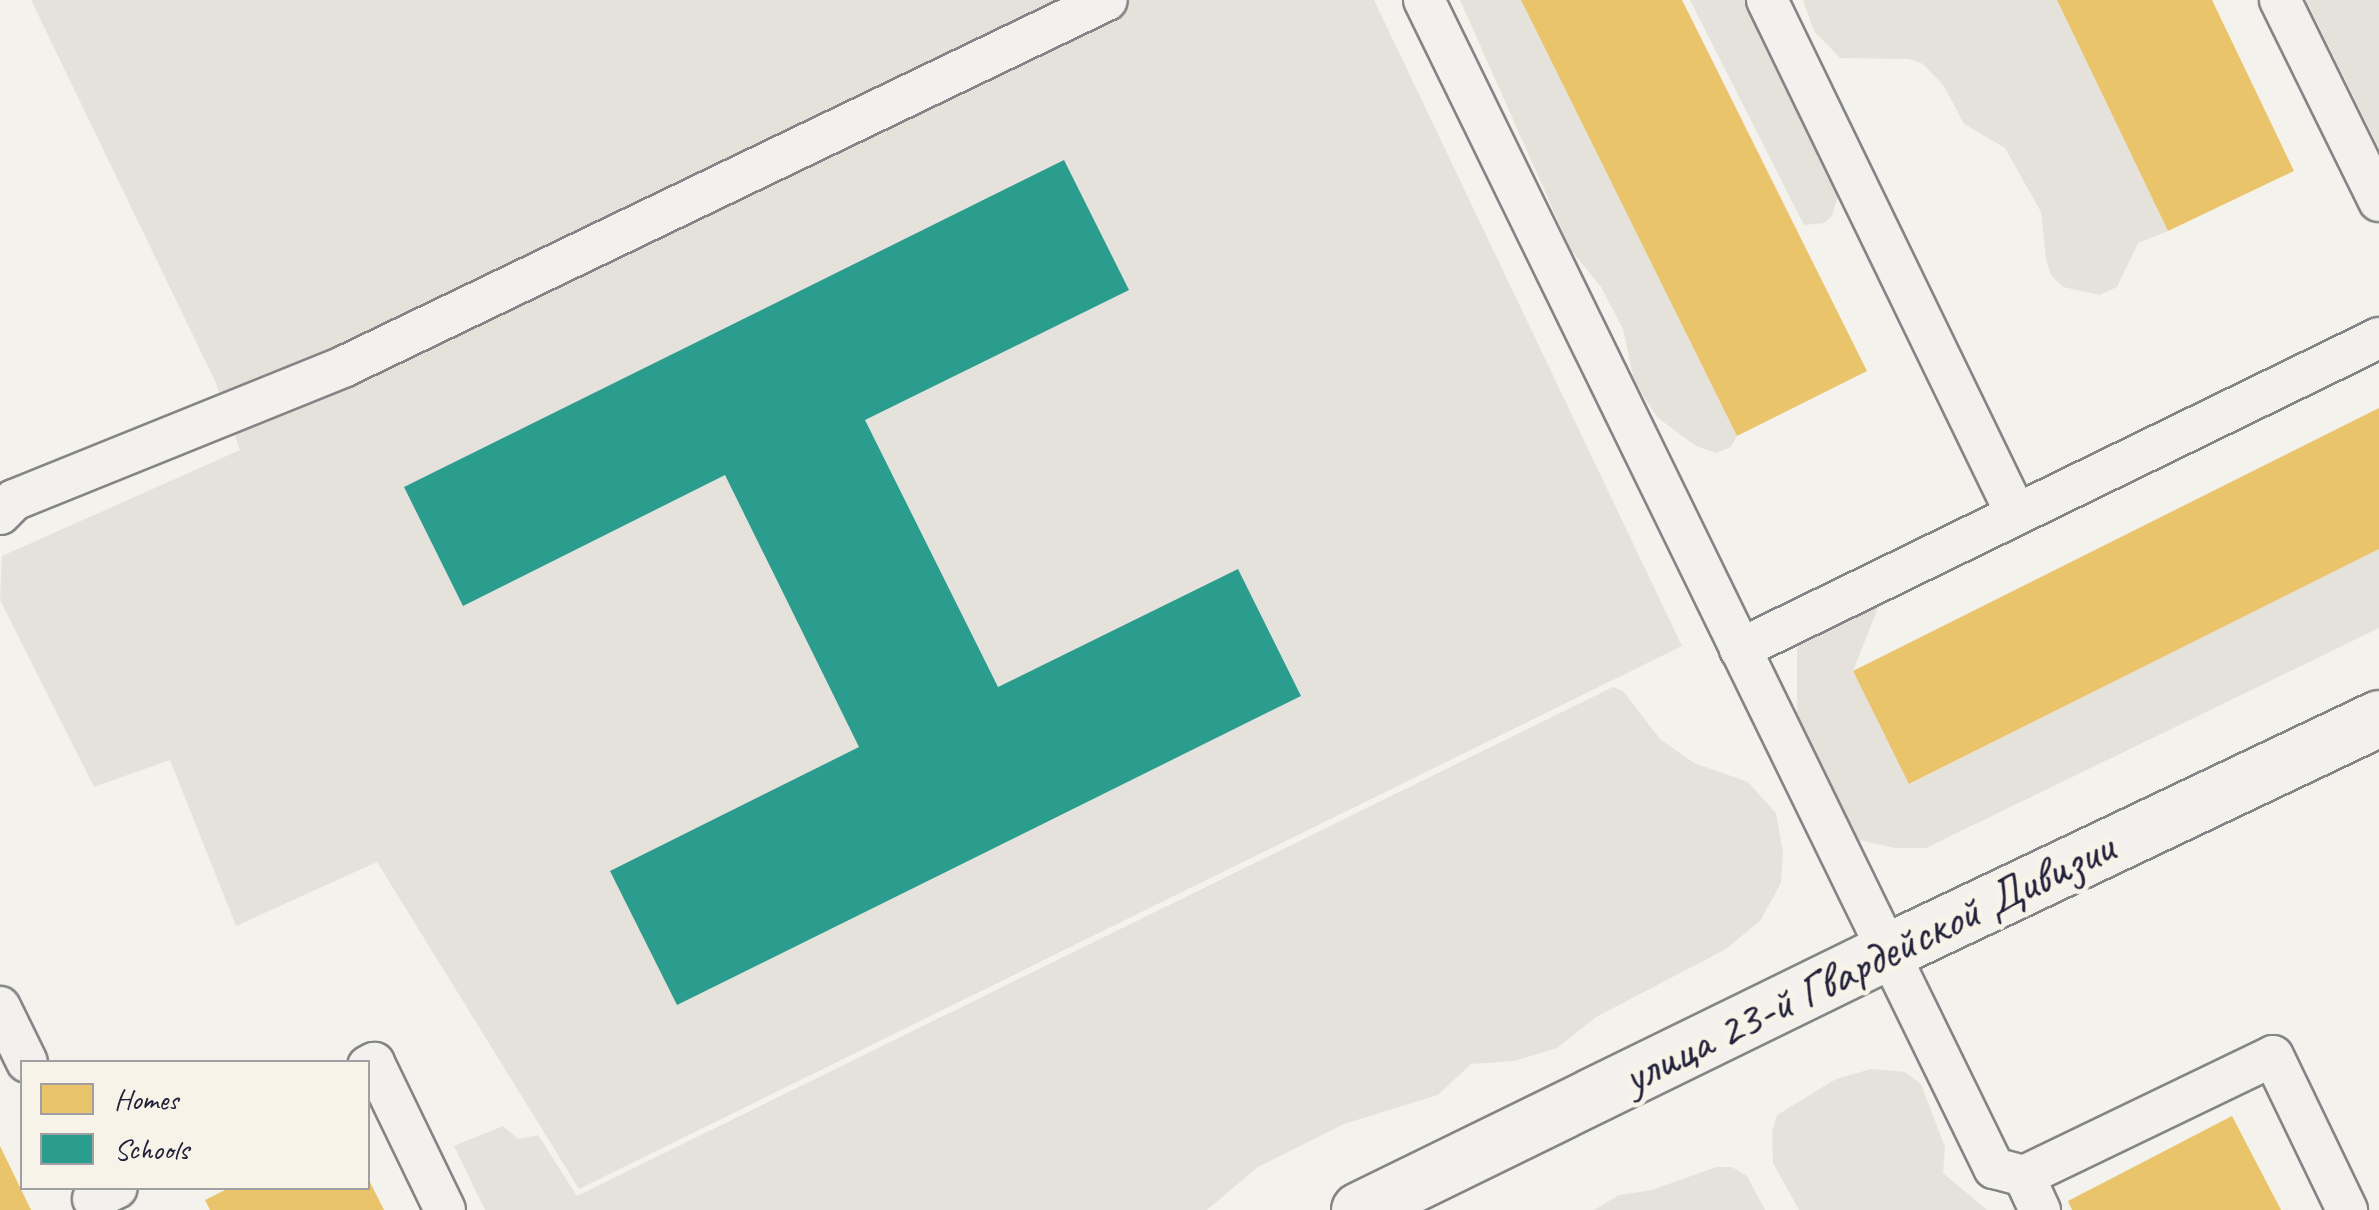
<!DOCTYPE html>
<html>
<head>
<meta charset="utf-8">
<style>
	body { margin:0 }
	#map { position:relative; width:2379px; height:1210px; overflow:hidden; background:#f4f2ec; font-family:Caveat,sans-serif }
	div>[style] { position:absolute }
	.built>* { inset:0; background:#e5e2dc }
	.homes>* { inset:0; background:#e9c46a }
	.schools>* { inset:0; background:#2a9d8f }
	.roads { filter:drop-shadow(2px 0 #858486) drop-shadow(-2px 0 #858486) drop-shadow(0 2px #858486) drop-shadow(0 -2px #858486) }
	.service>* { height:40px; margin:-20px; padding:0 20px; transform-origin:20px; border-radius:20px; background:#f2f1ed }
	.tertiary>* { height:55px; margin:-27.5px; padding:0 27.5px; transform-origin:27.5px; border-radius:27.5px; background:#f2f1ed }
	span { translate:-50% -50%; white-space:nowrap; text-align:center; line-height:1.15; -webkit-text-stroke:10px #f7f3e8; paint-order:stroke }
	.street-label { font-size:48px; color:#22223b }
	.legend { position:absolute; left:20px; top:1060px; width:350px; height:130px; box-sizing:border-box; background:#f7f3e8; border:2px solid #a29fa3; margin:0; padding:12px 18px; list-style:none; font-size:30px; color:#22223b }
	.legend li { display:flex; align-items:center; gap:20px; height:50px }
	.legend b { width:50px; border:2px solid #a29fa3 }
</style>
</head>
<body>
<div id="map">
	<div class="built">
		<i style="clip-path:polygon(31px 0,1374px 0,1682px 646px,579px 1189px,377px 862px,236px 926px,170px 760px,94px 787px,0 600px,2px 556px,240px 450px,215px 381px)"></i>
		<i style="clip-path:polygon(1460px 0,1521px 0,1737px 436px,1731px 447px,1716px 453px,1696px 446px,1658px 418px,1644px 397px,1633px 376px,1623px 329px,1601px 287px,1571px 250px)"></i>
		<i style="clip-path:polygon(1690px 0,1752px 0,1839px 192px,1832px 216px,1824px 223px,1804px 225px)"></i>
		<i style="clip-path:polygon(1803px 0,2057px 0,2168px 231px,2138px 243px,2117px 287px,2100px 295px,2063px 287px,2051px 275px,2046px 260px,2041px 212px,2005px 148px,1964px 124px,1944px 86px,1923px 64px,1909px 59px,1840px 58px,1814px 31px)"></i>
		<i style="clip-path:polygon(2306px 0,2379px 0,2379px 148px)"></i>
		<i style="clip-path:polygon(2379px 549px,2379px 628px,1926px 848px,1895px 848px,1850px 838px,1802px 735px,1797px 718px,1797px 649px,1802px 637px,1881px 600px,1853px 671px,1910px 784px)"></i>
		<i style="clip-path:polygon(1613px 687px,1623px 691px,1660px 739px,1694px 763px,1748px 782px,1776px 813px,1783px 852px,1781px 883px,1760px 921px,1726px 949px,1596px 1017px,1557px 1048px,1514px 1061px,1471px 1064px,1438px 1095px,1344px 1124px,1258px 1167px,1207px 1210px,485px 1210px,454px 1146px,503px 1126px,518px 1139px,538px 1135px,577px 1196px)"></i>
		<i style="clip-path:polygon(1871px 1069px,1905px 1072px,1921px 1084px,1945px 1147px,1943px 1173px,1987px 1210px,1799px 1210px,1773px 1163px,1772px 1131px,1777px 1115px,1836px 1079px)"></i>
		<i style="clip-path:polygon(1716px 1167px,1732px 1167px,1747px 1176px,1765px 1210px,1594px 1210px,1619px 1195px,1652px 1190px)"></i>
	</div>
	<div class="homes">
		<i style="clip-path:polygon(1521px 0,1682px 0,1867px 371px,1737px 436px)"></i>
		<i style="clip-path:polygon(2057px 0,2212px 0,2294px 171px,2168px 231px)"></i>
		<i style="clip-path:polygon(2379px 408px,2379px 549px,1909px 784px,1853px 671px)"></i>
		<i style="clip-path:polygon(2232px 1116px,2281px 1210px,2072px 1210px,2068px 1201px)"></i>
		<i style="clip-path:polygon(0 1146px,31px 1210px,0 1210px)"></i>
		<i style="clip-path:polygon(368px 1178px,384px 1210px,210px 1210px,205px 1200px,229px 1188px,368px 1188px)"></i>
	</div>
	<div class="schools">
		<i style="clip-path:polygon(1064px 160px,1129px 290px,865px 420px,998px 687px,1238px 569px,1301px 696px,677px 1005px,610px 871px,859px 747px,725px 475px,463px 606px,404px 487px)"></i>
	</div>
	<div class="roads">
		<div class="service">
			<i style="left:1424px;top:0;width:1300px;rotate:63.99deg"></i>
			<i style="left:1994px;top:1168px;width:31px;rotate:15deg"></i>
			<i style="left:2024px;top:1176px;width:38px;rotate:65deg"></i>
			<i style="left:1767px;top:0;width:571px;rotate:64.15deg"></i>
			<i style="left:2280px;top:0;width:224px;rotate:63.8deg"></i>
			<i style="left:0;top:514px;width:20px;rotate:-45deg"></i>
			<i style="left:14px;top:500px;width:357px;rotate:-22deg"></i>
			<i style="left:345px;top:366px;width:845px;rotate:-25.66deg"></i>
			<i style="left:1740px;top:649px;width:711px;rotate:-25.95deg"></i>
			<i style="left:0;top:1007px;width:61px;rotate:63.9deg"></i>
			<i style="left:368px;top:1066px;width:7px;rotate:-27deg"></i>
			<i style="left:374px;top:1063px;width:163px;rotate:64.2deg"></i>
			<i style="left:2024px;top:1176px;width:276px;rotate:-25.7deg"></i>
			<i style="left:2273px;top:1056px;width:171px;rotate:64.3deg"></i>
			<i style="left:93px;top:1199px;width:26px;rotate:-25deg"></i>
		</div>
		<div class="tertiary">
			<i style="left:1359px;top:1210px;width:589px;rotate:-26.09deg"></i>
			<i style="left:1888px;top:951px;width:543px;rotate:-25.39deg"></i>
		</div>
	</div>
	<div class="street-label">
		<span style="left:1868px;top:962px;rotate:-26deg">улица 23-й Гвардейской Дивизии</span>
	</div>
	<ul class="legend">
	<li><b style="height:28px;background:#e9c46a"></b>Homes</li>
	<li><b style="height:28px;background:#2a9d8f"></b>Schools</li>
	</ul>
</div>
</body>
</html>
